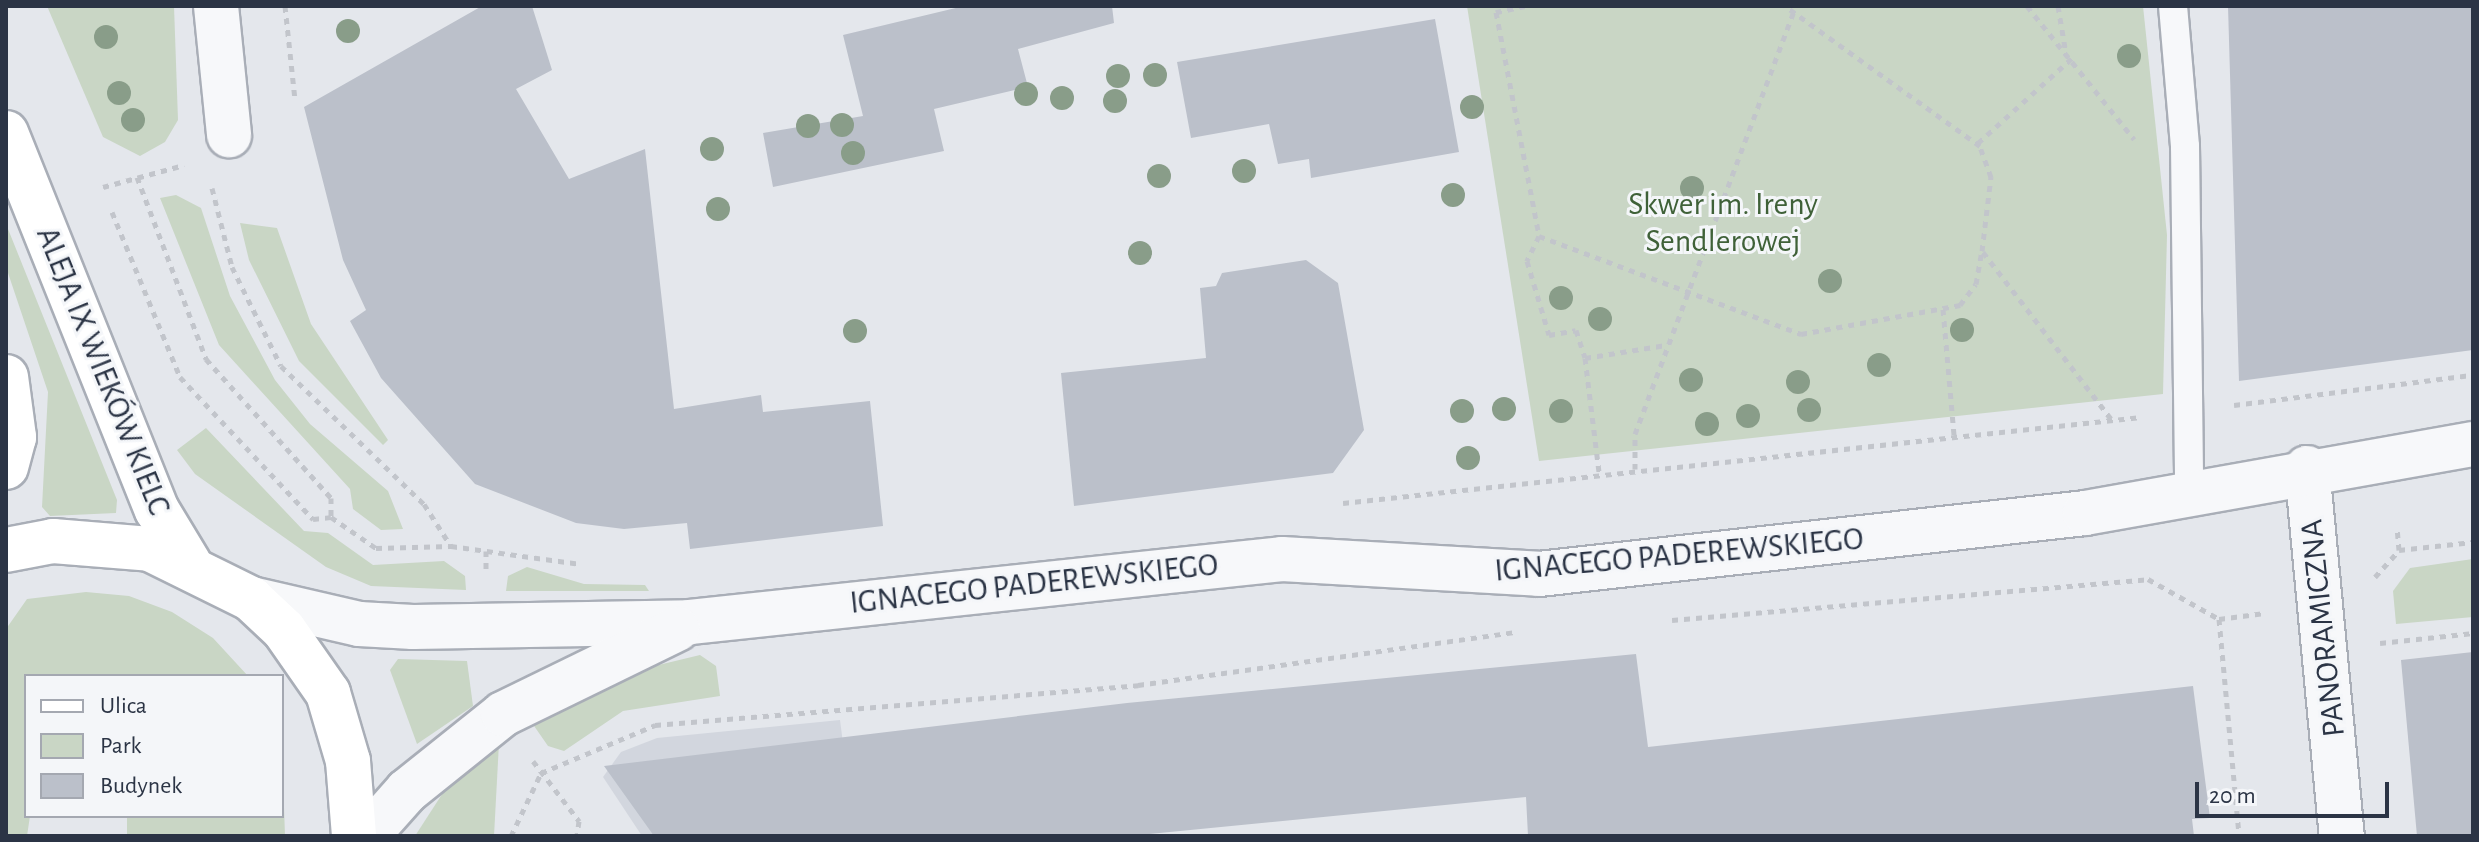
<!DOCTYPE html>
<html>
<head>
<meta charset="utf-8">
<style>
	body { margin:0 }
	#map { position:relative; width:2479px; height:842px; overflow:hidden; background:#e4e7ec; font-family:"Alegreya Sans",sans-serif }
	div>[style] { position:absolute }
	.built>* { inset:0; background:#d2d6de }
	.green>* { inset:0; background:#c9d6c5 }
	.building>* { inset:0; background:#bbc0ca }
	.path>* { height:5px; margin-top:-2.5px; transform-origin:0; background:repeating-linear-gradient(90deg,#c2c5cb 0 6px,transparent 0 12px) }
	.roads { filter:drop-shadow(2px 0 #a9aeb7) drop-shadow(-2px 0 #a9aeb7) drop-shadow(0 2px #a9aeb7) drop-shadow(0 -2px #a9aeb7) }
	.service>* { height:28px; margin:-14px; padding:0 14px; transform-origin:14px; border-radius:14px; background:#f7f8fa }
	.minor>* { height:44px; margin:-22px; padding:0 22px; transform-origin:22px; border-radius:22px; background:#f7f8fa }
	.secondary>* { height:44px; margin:-22px; padding:0 22px; transform-origin:22px; border-radius:22px; background:#fff }
	.trees>* { width:24px; height:24px; margin:-12px; border-radius:50%; background:#899d89 }
	span { translate:-50% -50%; white-space:nowrap; text-align:center; line-height:1.15; -webkit-text-stroke:6px #f4f6f9; paint-order:stroke }
	.park-label { font-size:32px; color:#3f6138 }
	.street-label { font-size:32px; color:#2b3445 }
	.frame { position:absolute; inset:0; border:8px solid #2b3445; pointer-events:none }
	.legend { position:absolute; left:24px; top:674px; width:260px; height:144px; box-sizing:border-box; background:#f4f6f9; border:2px solid #a4a8b1; margin:0; padding:10px 14px; list-style:none; font-size:24px; color:#2b3445 }
	.legend li { display:flex; align-items:center; gap:16px; height:40px }
	.legend b { width:40px; border:2px solid #a4a8b1 }
	.scale { position:absolute; left:2195px; top:782px; width:194px; height:36px; box-sizing:border-box; border:4px solid #2b3445; border-top:0; padding-left:10px; font-size:24px; line-height:28px; white-space:nowrap; color:#2b3445; -webkit-text-stroke:6px #f4f6f9; paint-order:stroke }
</style>
</head>
<body>
<div id="map">
	<div class="built">
		<i style="clip-path:polygon(840px 720px,855px 836px,642px 836px,603px 777px,621px 752px,657px 738px)"></i>
	</div>
	<div class="green">
		<i style="clip-path:polygon(47px 6px,174px 6px,178px 120px,165px 142px,140px 156px,103px 137px)"></i>
		<i style="clip-path:polygon(1467px 6px,2143px 6px,2167px 235px,2163px 394px,1539px 461px)"></i>
		<i style="clip-path:polygon(176px 195px,201px 208px,230px 296px,275px 380px,310px 424px,388px 491px,403px 529px,381px 530px,353px 509px,350px 489px,219px 345px,160px 198px)"></i>
		<i style="clip-path:polygon(240px 223px,277px 228px,311px 324px,388px 440px,383px 445px,299px 361px,249px 260px)"></i>
		<i style="clip-path:polygon(6px 224px,117px 500px,116px 513px,50px 516px,42px 507px,48px 392px,6px 267px)"></i>
		<i style="clip-path:polygon(206px 428px,304px 531px,328px 533px,373px 565px,444px 561px,465px 576px,466px 590px,371px 586px,326px 567px,195px 474px,177px 450px)"></i>
		<i style="clip-path:polygon(2473px 559px,2473px 617px,2396px 624px,2393px 591px,2410px 568px)"></i>
		<i style="clip-path:polygon(527px 567px,584px 584px,645px 585px,649px 591px,506px 591px,508px 576px)"></i>
		<i style="clip-path:polygon(86px 592px,129px 596px,172px 612px,213px 638px,248px 676px,26px 676px,30px 816px,27px 836px,6px 836px,6px 629px,27px 599px)"></i>
		<i style="clip-path:polygon(700px 655px,716px 666px,720px 696px,623px 711px,564px 751px,548px 746px,532px 723px,642px 669px)"></i>
		<i style="clip-path:polygon(398px 659px,467px 661px,473px 706px,417px 744px,390px 670px)"></i>
		<i style="clip-path:polygon(499px 743px,494px 836px,415px 836px,448px 785px)"></i>
		<i style="clip-path:polygon(282px 748px,285px 836px,127px 836px,127px 816px,282px 816px)"></i>
	</div>
	<div class="building">
		<i style="clip-path:polygon(482px 6px,532px 6px,552px 70px,516px 89px,569px 179px,645px 149px,674px 409px,761px 395px,763px 412px,870px 401px,883px 526px,690px 549px,687px 523px,624px 529px,576px 523px,475px 484px,381px 378px,350px 321px,366px 310px,343px 260px,304px 107px)"></i>
		<i style="clip-path:polygon(964px 6px,1112px 6px,1114px 23px,1018px 49px,1028px 87px,934px 109px,944px 151px,773px 187px,763px 133px,863px 116px,843px 35px)"></i>
		<i style="clip-path:polygon(2228px 6px,2473px 6px,2473px 350px,2239px 381px)"></i>
		<i style="clip-path:polygon(1435px 19px,1459px 152px,1311px 178px,1309px 159px,1278px 164px,1269px 124px,1191px 138px,1177px 62px)"></i>
		<i style="clip-path:polygon(1306px 260px,1338px 283px,1364px 430px,1333px 473px,1074px 506px,1061px 373px,1206px 358px,1200px 288px,1216px 286px,1222px 273px)"></i>
		<i style="clip-path:polygon(2473px 652px,2473px 836px,2417px 836px,2401px 660px)"></i>
		<i style="clip-path:polygon(1636px 654px,1648px 747px,2193px 686px,2210px 818px,2192px 819px,2194px 836px,1528px 836px,1526px 797px,1129px 836px,654px 836px,604px 766px,1127px 703px)"></i>
	</div>
	<div class="path">
		<i style="left:285px;top:6px;width:95px;rotate:83.9deg"></i>
		<i style="left:1525px;top:6px;width:30px;rotate:168deg"></i>
		<i style="left:1496px;top:12px;width:228px;rotate:79.1deg"></i>
		<i style="left:1539px;top:236px;width:280px;rotate:20.5deg"></i>
		<i style="left:1801px;top:334px;width:162px;rotate:-10.3deg"></i>
		<i style="left:1960px;top:305px;width:26px;rotate:-53deg"></i>
		<i style="left:1976px;top:284px;width:34px;rotate:-80deg"></i>
		<i style="left:1982px;top:251px;width:75px;rotate:-83.1deg"></i>
		<i style="left:1991px;top:177px;width:33px;rotate:-110deg"></i>
		<i style="left:1980px;top:146px;width:240px;rotate:-144.3deg"></i>
		<i style="left:2027px;top:6px;width:171px;rotate:51.2deg"></i>
		<i style="left:2058px;top:6px;width:43px;rotate:80.5deg"></i>
		<i style="left:1978px;top:143px;width:127px;rotate:-42.1deg"></i>
		<i style="left:137px;top:177px;width:195px;rotate:69.2deg"></i>
		<i style="left:206px;top:359px;width:187px;rotate:48deg"></i>
		<i style="left:331px;top:498px;width:19px;rotate:90deg"></i>
		<i style="left:103px;top:187px;width:84px;rotate:-15.2deg"></i>
		<i style="left:212px;top:188px;width:81px;rotate:75.8deg"></i>
		<i style="left:232px;top:267px;width:110px;rotate:63.7deg"></i>
		<i style="left:281px;top:366px;width:199px;rotate:44deg"></i>
		<i style="left:424px;top:504px;width:50px;rotate:57.3deg"></i>
		<i style="left:112px;top:212px;width:178px;rotate:67.6deg"></i>
		<i style="left:180px;top:377px;width:195px;rotate:46.9deg"></i>
		<i style="left:313px;top:519px;width:18px;rotate:-6deg"></i>
		<i style="left:331px;top:517px;width:55px;rotate:34.6deg"></i>
		<i style="left:376px;top:548px;width:75px;rotate:-1.5deg"></i>
		<i style="left:451px;top:546px;width:131px;rotate:7.9deg"></i>
		<i style="left:1539px;top:236px;width:28px;rotate:116deg"></i>
		<i style="left:1527px;top:261px;width:77px;rotate:73.4deg"></i>
		<i style="left:1549px;top:335px;width:27px;rotate:-10deg"></i>
		<i style="left:1576px;top:330px;width:29px;rotate:72deg"></i>
		<i style="left:1585px;top:358px;width:82px;rotate:-9.1deg"></i>
		<i style="left:1983px;top:252px;width:210px;rotate:52.5deg"></i>
		<i style="left:1943px;top:309px;width:127px;rotate:85deg"></i>
		<i style="left:1585px;top:358px;width:115px;rotate:83deg"></i>
		<i style="left:2234px;top:405px;width:241px;rotate:-7.2deg"></i>
		<i style="left:1635px;top:469px;width:35px;rotate:-90deg"></i>
		<i style="left:1635px;top:434px;width:457px;rotate:-69.4deg"></i>
		<i style="left:1343px;top:503px;width:803px;rotate:-6.15deg"></i>
		<i style="left:2399px;top:550px;width:74px;rotate:-6.2deg"></i>
		<i style="left:486px;top:551px;width:19px;rotate:90deg"></i>
		<i style="left:2375px;top:577px;width:36px;rotate:-48deg"></i>
		<i style="left:2399px;top:550px;width:21px;rotate:-95deg"></i>
		<i style="left:2219px;top:619px;width:218px;rotate:84.7deg"></i>
		<i style="left:1672px;top:620px;width:478px;rotate:-4.9deg"></i>
		<i style="left:2148px;top:579px;width:81px;rotate:29.4deg"></i>
		<i style="left:2219px;top:619px;width:46px;rotate:-7.4deg"></i>
		<i style="left:2380px;top:643px;width:94px;rotate:-6.1deg"></i>
		<i style="left:533px;top:761px;width:76px;rotate:52.5deg"></i>
		<i style="left:579px;top:821px;width:15px;rotate:98deg"></i>
		<i style="left:511px;top:836px;width:70px;rotate:-64.5deg"></i>
		<i style="left:541px;top:773px;width:124px;rotate:-22.8deg"></i>
		<i style="left:655px;top:725px;width:485px;rotate:-4.7deg"></i>
		<i style="left:1138px;top:685px;width:380px;rotate:-8deg"></i>
	</div>
	<div class="roads">
		<div class="service">
			<i style="left:2173px;top:6px;width:141px;rotate:85.1deg"></i>
			<i style="left:2185px;top:146px;width:345px;rotate:89.3deg"></i>
		</div>
		<div class="minor">
			<i style="left:216px;top:6px;width:130px;rotate:84.2deg"></i>
			<i style="left:2307px;top:468px;width:370px;rotate:84.6deg"></i>
			<i style="left:251px;top:599px;width:111px;rotate:13deg"></i>
			<i style="left:359px;top:624px;width:54px;rotate:3.2deg"></i>
			<i style="left:413px;top:627px;width:277px;rotate:-1deg"></i>
			<i style="left:690px;top:622px;width:595px;rotate:-6.07deg"></i>
			<i style="left:1282px;top:559px;width:257px;rotate:3.3deg"></i>
			<i style="left:1539px;top:574px;width:549px;rotate:-6.37deg"></i>
			<i style="left:2085px;top:513px;width:394px;rotate:-10.1deg"></i>
			<i style="left:367px;top:836px;width:60px;rotate:-48.4deg"></i>
			<i style="left:407px;top:791px;width:123px;rotate:-38.7deg"></i>
			<i style="left:503px;top:714px;width:194px;rotate:-26deg"></i>
		</div>
		<div class="secondary">
			<i style="left:6px;top:133px;width:406px;rotate:68.2deg"></i>
			<i style="left:157px;top:510px;width:62px;rotate:58.9deg"></i>
			<i style="left:6px;top:377px;width:61px;rotate:82.4deg"></i>
			<i style="left:14px;top:437px;width:31px;rotate:105deg"></i>
			<i style="left:6px;top:550px;width:48px;rotate:-10.8deg"></i>
			<i style="left:53px;top:541px;width:97px;rotate:4.7deg"></i>
			<i style="left:150px;top:549px;width:113px;rotate:26.3deg"></i>
			<i style="left:251px;top:599px;width:45px;rotate:43.2deg"></i>
			<i style="left:284px;top:630px;width:77px;rotate:55.1deg"></i>
			<i style="left:328px;top:693px;width:71px;rotate:73.6deg"></i>
			<i style="left:348px;top:761px;width:75px;rotate:85.4deg"></i>
		</div>
	</div>
	<div class="trees">
		<i style="left:348px;top:31px"></i>
		<i style="left:106px;top:37px"></i>
		<i style="left:2129px;top:56px"></i>
		<i style="left:1155px;top:75px"></i>
		<i style="left:1118px;top:76px"></i>
		<i style="left:119px;top:93px"></i>
		<i style="left:1026px;top:94px"></i>
		<i style="left:1062px;top:98px"></i>
		<i style="left:1115px;top:101px"></i>
		<i style="left:1472px;top:107px"></i>
		<i style="left:133px;top:120px"></i>
		<i style="left:842px;top:125px"></i>
		<i style="left:808px;top:126px"></i>
		<i style="left:712px;top:149px"></i>
		<i style="left:853px;top:153px"></i>
		<i style="left:1244px;top:171px"></i>
		<i style="left:1159px;top:176px"></i>
		<i style="left:1692px;top:188px"></i>
		<i style="left:1453px;top:195px"></i>
		<i style="left:718px;top:209px"></i>
		<i style="left:1140px;top:253px"></i>
		<i style="left:1830px;top:281px"></i>
		<i style="left:1561px;top:298px"></i>
		<i style="left:1600px;top:319px"></i>
		<i style="left:1962px;top:330px"></i>
		<i style="left:855px;top:331px"></i>
		<i style="left:1879px;top:365px"></i>
		<i style="left:1691px;top:380px"></i>
		<i style="left:1798px;top:382px"></i>
		<i style="left:1504px;top:409px"></i>
		<i style="left:1809px;top:410px"></i>
		<i style="left:1462px;top:411px"></i>
		<i style="left:1561px;top:411px"></i>
		<i style="left:1748px;top:416px"></i>
		<i style="left:1707px;top:424px"></i>
		<i style="left:1468px;top:458px"></i>
	</div>
	<div class="park-label">
		<span style="left:1723px;top:223px">Skwer im. Ireny<br>Sendlerowej</span>
	</div>
	<div class="street-label">
		<span style="left:103px;top:371px;rotate:68deg">ALEJA IX WIEKÓW KIELC</span>
		<span style="left:1679px;top:555px;rotate:-5deg">IGNACEGO PADEREWSKIEGO</span>
		<span style="left:1034px;top:584px;rotate:-6deg">IGNACEGO PADEREWSKIEGO</span>
		<span style="left:2323px;top:628px;rotate:-96deg">PANORAMICZNA</span>
	</div>
	<div class="frame"></div>
	<ul class="legend">
	<li><b style="height:10px;background:#fff"></b>Ulica</li>
	<li><b style="height:22px;background:#c9d6c5"></b>Park</li>
	<li><b style="height:22px;background:#bbc0ca"></b>Budynek</li>
	</ul>
	<div class="scale">20 m</div>
</div>
</body>
</html>
